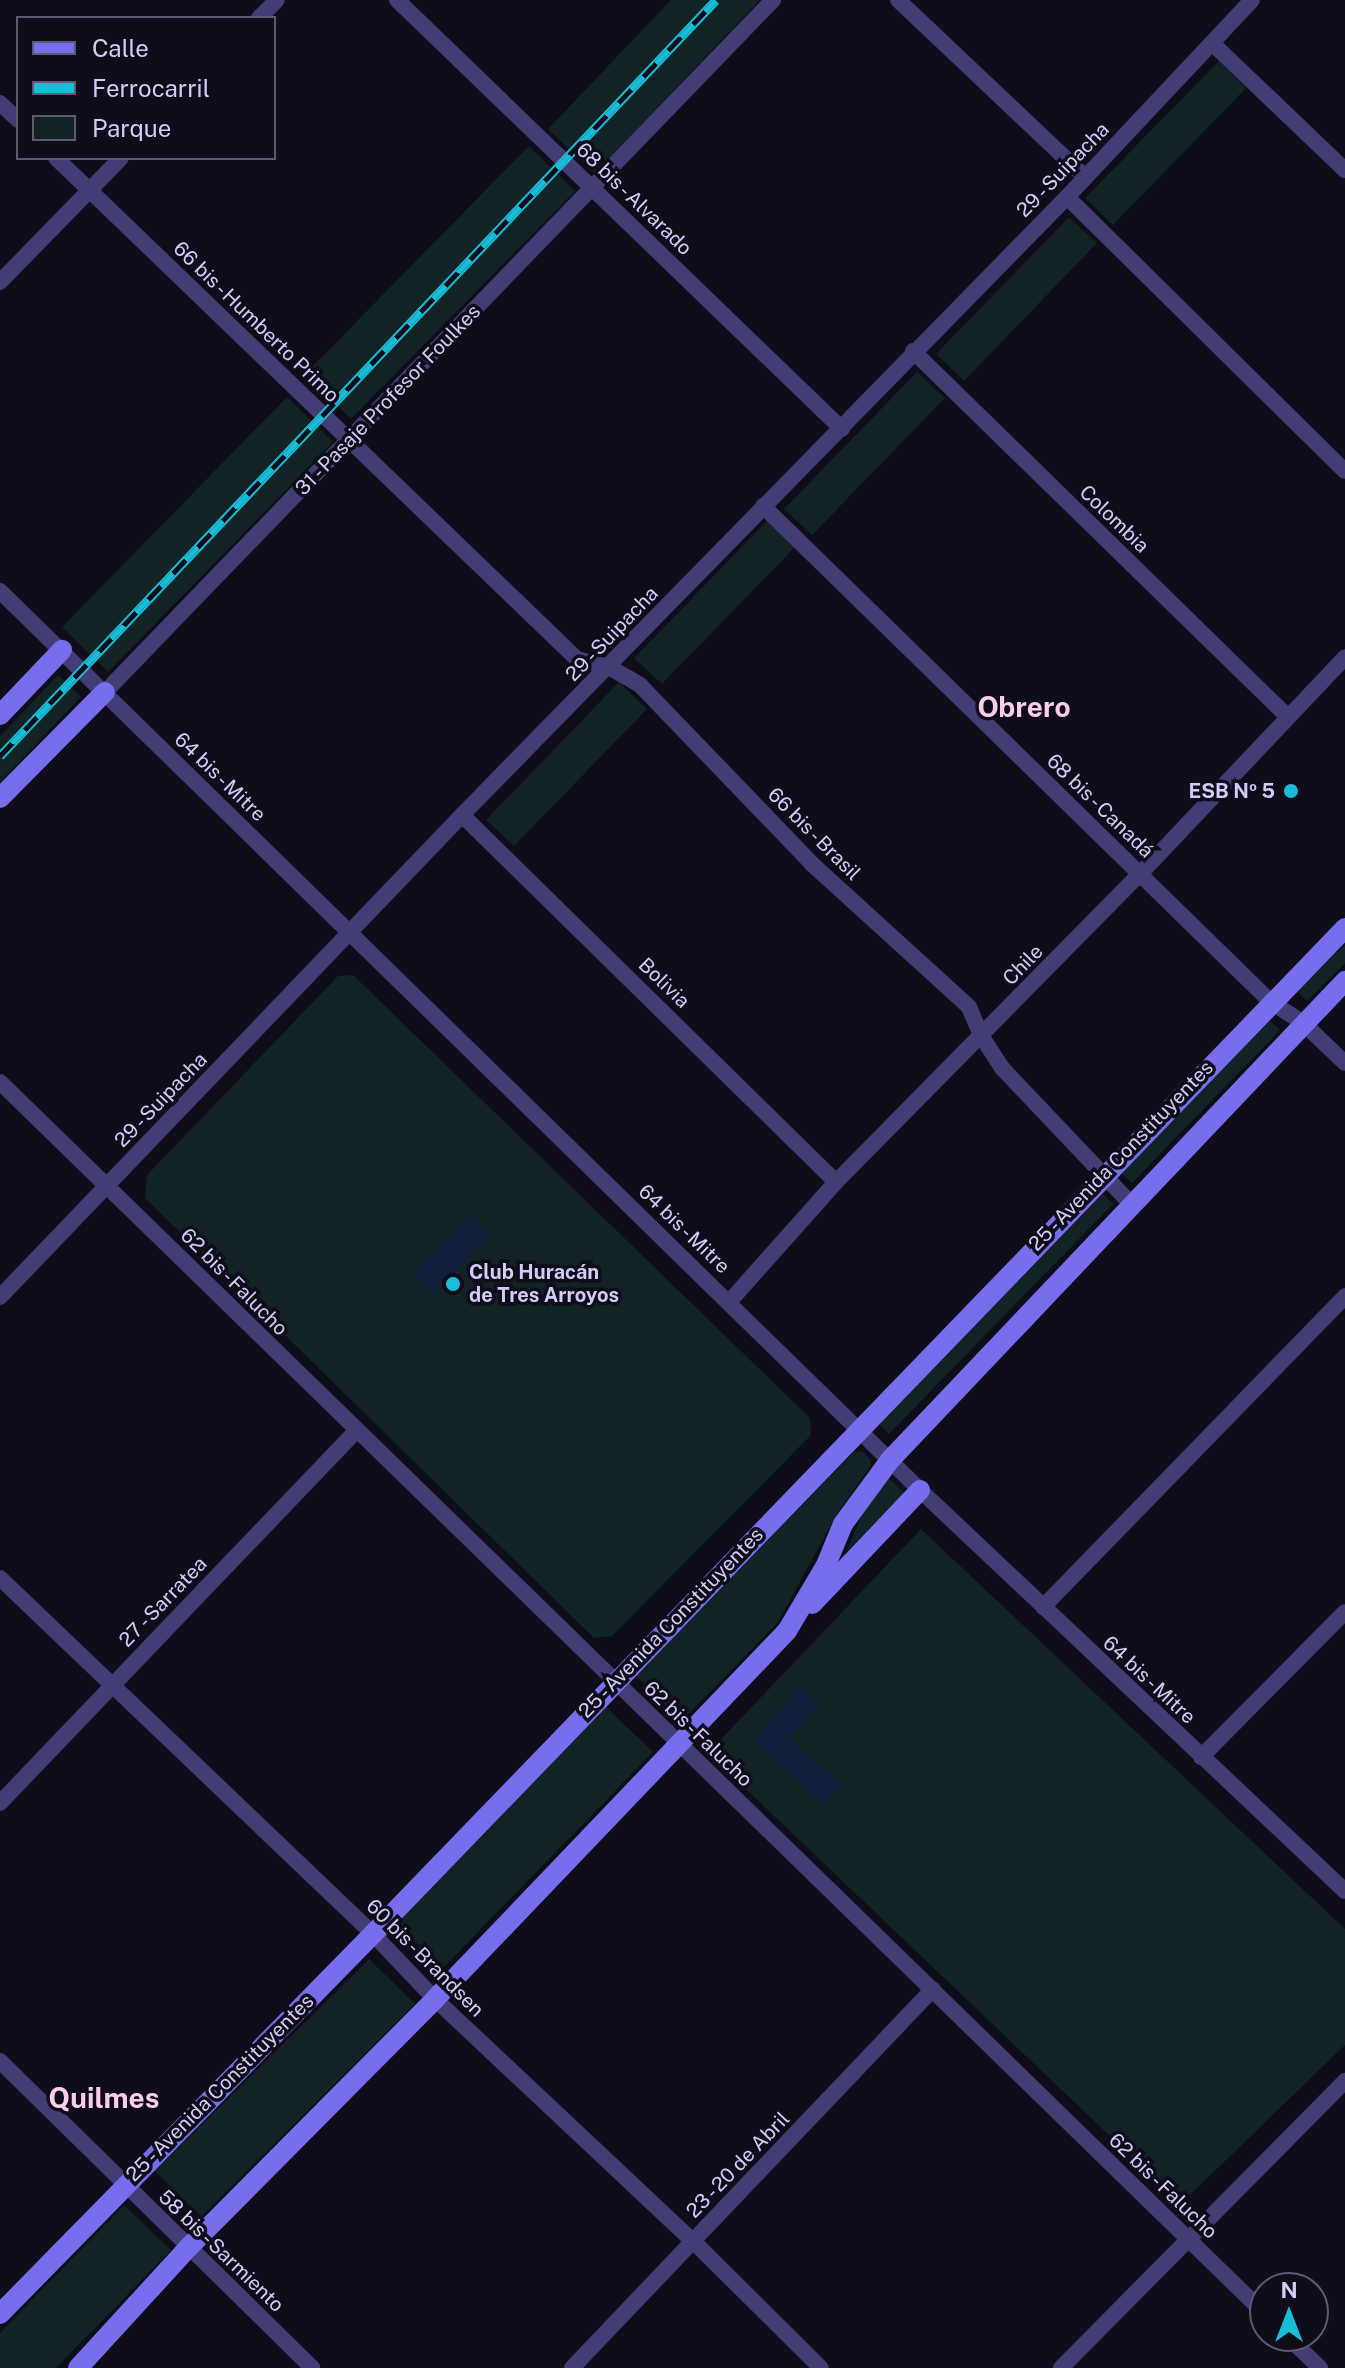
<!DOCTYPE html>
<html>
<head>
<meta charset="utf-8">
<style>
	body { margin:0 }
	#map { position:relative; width:1345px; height:2368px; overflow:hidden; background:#100d1a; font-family:"Public Sans",sans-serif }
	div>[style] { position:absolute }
	.green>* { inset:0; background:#112324 }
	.water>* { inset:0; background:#111f3a }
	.street>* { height:16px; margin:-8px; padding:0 8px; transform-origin:8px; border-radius:8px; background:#423d74 }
	.secondary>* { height:20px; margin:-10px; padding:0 10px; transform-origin:10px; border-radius:10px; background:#776eee }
	.rail>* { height:9px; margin-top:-4.5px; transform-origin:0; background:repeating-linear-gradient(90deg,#100d1a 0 18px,#19bdd8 0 36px); box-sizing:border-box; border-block:2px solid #19bdd8 }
	.dots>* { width:22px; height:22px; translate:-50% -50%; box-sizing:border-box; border:4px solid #100d1a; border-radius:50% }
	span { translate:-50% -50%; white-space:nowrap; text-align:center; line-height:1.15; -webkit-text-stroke:7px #100d1a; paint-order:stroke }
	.street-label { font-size:20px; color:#d3ccf9 }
	.poi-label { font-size:20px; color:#d3ccf9; font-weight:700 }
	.right { translate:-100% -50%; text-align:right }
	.left { translate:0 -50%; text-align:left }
	.district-label { font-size:28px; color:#f9cee8; font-weight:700 }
	.legend { position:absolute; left:16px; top:16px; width:260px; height:144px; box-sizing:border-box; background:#100d1a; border:2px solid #5e5973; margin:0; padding:10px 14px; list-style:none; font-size:24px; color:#d3ccf9 }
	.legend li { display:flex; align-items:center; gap:16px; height:40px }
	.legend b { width:40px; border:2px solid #5e5973 }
	.north { position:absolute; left:1249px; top:2272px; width:80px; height:80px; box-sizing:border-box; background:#100d1a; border:2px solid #5e5973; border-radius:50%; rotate:0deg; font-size:22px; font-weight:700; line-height:32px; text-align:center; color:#d3ccf9 }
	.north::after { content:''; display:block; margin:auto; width:28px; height:36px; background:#19bdd8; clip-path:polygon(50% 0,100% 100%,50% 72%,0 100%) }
</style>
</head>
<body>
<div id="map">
	<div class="green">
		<i style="clip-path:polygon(671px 0,760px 0,595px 173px,548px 129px)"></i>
		<i style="clip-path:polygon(1219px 61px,1246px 88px,1113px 225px,1085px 198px)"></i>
		<i style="clip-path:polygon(529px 146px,575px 191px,351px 419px,305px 374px)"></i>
		<i style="clip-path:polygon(1069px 217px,1097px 243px,964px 381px,936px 354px)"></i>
		<i style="clip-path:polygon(917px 372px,945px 398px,812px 535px,784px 509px)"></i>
		<i style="clip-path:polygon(287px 397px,333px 442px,108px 672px,62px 627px)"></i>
		<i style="clip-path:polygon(767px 521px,795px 547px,662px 684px,634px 658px)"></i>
		<i style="clip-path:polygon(58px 675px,81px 697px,0 782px,0 736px)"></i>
		<i style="clip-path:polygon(619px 682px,647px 709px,514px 846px,486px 820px)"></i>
		<i style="clip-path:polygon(1345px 945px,1345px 963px,1307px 1001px,1297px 991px)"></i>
		<i style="clip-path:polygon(353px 975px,810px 1418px,811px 1435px,612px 1636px,594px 1638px,145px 1198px,147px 1175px,338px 976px)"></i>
		<i style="clip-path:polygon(1269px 1020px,1280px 1030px,1132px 1183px,1121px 1173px)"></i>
		<i style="clip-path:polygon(1103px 1194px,1113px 1204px,889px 1434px,879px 1424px)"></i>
		<i style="clip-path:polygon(862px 1451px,871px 1460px,870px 1467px,838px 1512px,778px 1622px,682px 1721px,636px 1676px,854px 1452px)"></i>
		<i style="clip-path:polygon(887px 1476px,904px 1493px,847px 1551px,862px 1514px)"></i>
		<i style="clip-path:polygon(921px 1529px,1345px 1929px,1345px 2045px,1191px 2194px,1173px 2196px,708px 1753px)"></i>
		<i style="clip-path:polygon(606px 1707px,653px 1752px,443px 1968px,396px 1924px)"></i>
		<i style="clip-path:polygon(369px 1959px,415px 2004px,201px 2217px,155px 2171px)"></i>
		<i style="clip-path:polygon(124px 2205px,171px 2250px,56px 2368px,0 2368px,0 2333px)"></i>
	</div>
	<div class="water">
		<i style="clip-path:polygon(469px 1215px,490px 1235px,434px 1295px,412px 1275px)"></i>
		<i style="clip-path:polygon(800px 1686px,820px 1704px,790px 1738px,841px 1784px,824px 1804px,752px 1741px)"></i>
	</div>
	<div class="street">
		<i style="left:397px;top:0;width:618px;rotate:43.95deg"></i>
		<i style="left:898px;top:0;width:257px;rotate:43.4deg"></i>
		<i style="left:259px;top:18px;width:25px;rotate:-45deg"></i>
		<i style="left:1212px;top:43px;width:184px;rotate:43.7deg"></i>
		<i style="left:0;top:103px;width:25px;rotate:43deg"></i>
		<i style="left:56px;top:158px;width:723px;rotate:43.88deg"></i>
		<i style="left:577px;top:659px;width:33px;rotate:14deg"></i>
		<i style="left:609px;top:667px;width:36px;rotate:30deg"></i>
		<i style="left:640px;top:685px;width:248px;rotate:46.1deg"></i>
		<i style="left:812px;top:864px;width:212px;rotate:42.3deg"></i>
		<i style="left:969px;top:1007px;width:33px;rotate:67deg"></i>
		<i style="left:982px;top:1037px;width:37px;rotate:57deg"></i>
		<i style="left:1002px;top:1068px;width:189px;rotate:46.5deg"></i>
		<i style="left:1067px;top:197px;width:390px;rotate:44.6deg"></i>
		<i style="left:0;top:282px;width:173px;rotate:-45.7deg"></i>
		<i style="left:913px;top:351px;width:523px;rotate:44.3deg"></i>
		<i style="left:763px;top:506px;width:710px;rotate:44.32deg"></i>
		<i style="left:1271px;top:1002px;width:37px;rotate:33deg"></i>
		<i style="left:1302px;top:1022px;width:59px;rotate:43.6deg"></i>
		<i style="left:0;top:591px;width:1286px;rotate:44.34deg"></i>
		<i style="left:920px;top:1490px;width:584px;rotate:43.34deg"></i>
		<i style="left:105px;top:692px;width:962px;rotate:-46.01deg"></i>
		<i style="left:462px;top:815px;width:524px;rotate:44.46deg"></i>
		<i style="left:0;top:1082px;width:1766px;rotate:44.24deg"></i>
		<i style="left:0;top:1297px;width:668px;rotate:-46.21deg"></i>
		<i style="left:462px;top:815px;width:865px;rotate:-45.61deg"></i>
		<i style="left:1067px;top:197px;width:270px;rotate:-46.8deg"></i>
		<i style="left:730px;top:1301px;width:159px;rotate:-48.3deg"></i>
		<i style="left:836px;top:1182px;width:434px;rotate:-45.4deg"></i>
		<i style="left:1141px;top:873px;width:297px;rotate:-46.6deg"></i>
		<i style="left:0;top:1578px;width:516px;rotate:43.66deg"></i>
		<i style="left:373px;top:1934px;width:90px;rotate:46.4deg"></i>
		<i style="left:435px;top:1999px;width:354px;rotate:43.2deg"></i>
		<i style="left:693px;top:2241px;width:180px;rotate:44.8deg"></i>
		<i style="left:1043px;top:1607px;width:434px;rotate:-45.8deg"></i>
		<i style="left:1201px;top:1757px;width:204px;rotate:-45.2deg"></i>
		<i style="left:0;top:1803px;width:515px;rotate:-46.26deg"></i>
		<i style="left:0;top:2061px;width:438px;rotate:44.5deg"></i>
		<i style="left:1287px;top:2336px;width:46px;rotate:44.1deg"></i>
		<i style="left:572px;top:2368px;width:523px;rotate:-46.39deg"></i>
		<i style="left:1061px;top:2368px;width:404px;rotate:-45.3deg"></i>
	</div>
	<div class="secondary">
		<i style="left:0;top:715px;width:90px;rotate:-46.4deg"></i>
		<i style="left:0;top:798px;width:149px;rotate:-45.3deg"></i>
		<i style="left:812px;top:1604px;width:157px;rotate:-46.5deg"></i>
		<i style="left:0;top:2314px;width:532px;rotate:-45.53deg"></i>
		<i style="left:373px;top:1934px;width:1399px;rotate:-45.98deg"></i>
		<i style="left:78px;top:2368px;width:163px;rotate:-47.5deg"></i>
		<i style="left:188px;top:2248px;width:351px;rotate:-45.2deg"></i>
		<i style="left:435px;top:1999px;width:509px;rotate:-46.27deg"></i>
		<i style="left:787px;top:1631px;width:77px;rotate:-59.4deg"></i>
		<i style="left:826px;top:1565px;width:44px;rotate:-67.5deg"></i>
		<i style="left:843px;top:1524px;width:79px;rotate:-53.7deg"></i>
		<i style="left:890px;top:1460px;width:661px;rotate:-46.47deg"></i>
	</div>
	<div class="rail">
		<i style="left:0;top:756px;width:1041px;rotate:-46.56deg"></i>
	</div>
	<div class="dots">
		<i style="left:1291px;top:791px;background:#19bdd8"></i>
		<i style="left:453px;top:1284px;background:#19bdd8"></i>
	</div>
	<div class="street-label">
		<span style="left:1063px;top:170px;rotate:-46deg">29 - Suipacha</span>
		<span style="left:634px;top:199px;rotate:44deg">68 bis - Alvarado</span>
		<span style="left:256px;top:322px;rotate:44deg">66 bis - Humberto Primo</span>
		<span style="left:388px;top:400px;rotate:-46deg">31 - Pasaje Profesor Foulkes</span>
		<span style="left:1114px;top:519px;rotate:44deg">Colombia</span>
		<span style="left:612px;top:634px;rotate:-46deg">29 - Suipacha</span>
		<span style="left:220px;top:777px;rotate:44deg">64 bis - Mitre</span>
		<span style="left:1100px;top:806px;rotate:44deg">68 bis - Canadá</span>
		<span style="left:814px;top:834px;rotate:45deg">66 bis - Brasil</span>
		<span style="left:1023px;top:965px;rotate:-46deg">Chile</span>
		<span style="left:664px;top:983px;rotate:44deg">Bolivia</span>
		<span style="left:161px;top:1100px;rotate:-46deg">29 - Suipacha</span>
		<span style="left:1121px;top:1156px;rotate:-46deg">25 - Avenida Constituyentes</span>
		<span style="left:684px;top:1229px;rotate:44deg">64 bis - Mitre</span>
		<span style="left:234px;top:1282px;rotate:45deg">62 bis - Falucho</span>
		<span style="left:163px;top:1602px;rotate:-46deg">27 - Sarratea</span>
		<span style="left:671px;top:1623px;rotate:-46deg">25 - Avenida Constituyentes</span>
		<span style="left:1149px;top:1680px;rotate:43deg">64 bis - Mitre</span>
		<span style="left:698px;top:1734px;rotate:44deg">62 bis - Falucho</span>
		<span style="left:425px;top:1958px;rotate:45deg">60 bis - Brandsen</span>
		<span style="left:220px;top:2088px;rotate:-45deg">25 - Avenida Constituyentes</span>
		<span style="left:738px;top:2165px;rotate:-46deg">23 - 20 de Abril</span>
		<span style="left:1163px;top:2186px;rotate:44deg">62 bis - Falucho</span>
		<span style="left:221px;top:2251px;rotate:44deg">58 bis - Sarmiento</span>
	</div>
	<div class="poi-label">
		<span class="right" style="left:1275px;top:791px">ESB Nº 5</span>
		<span class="left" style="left:469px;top:1284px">Club Huracán<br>de Tres Arroyos</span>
	</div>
	<div class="district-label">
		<span style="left:1024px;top:707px">Obrero</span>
		<span style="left:104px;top:2098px">Quilmes</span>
	</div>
	<ul class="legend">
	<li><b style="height:10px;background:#776eee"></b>Calle</li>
	<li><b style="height:10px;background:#19bdd8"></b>Ferrocarril</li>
	<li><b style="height:22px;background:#112324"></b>Parque</li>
	</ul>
	<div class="north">N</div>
</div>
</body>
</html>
